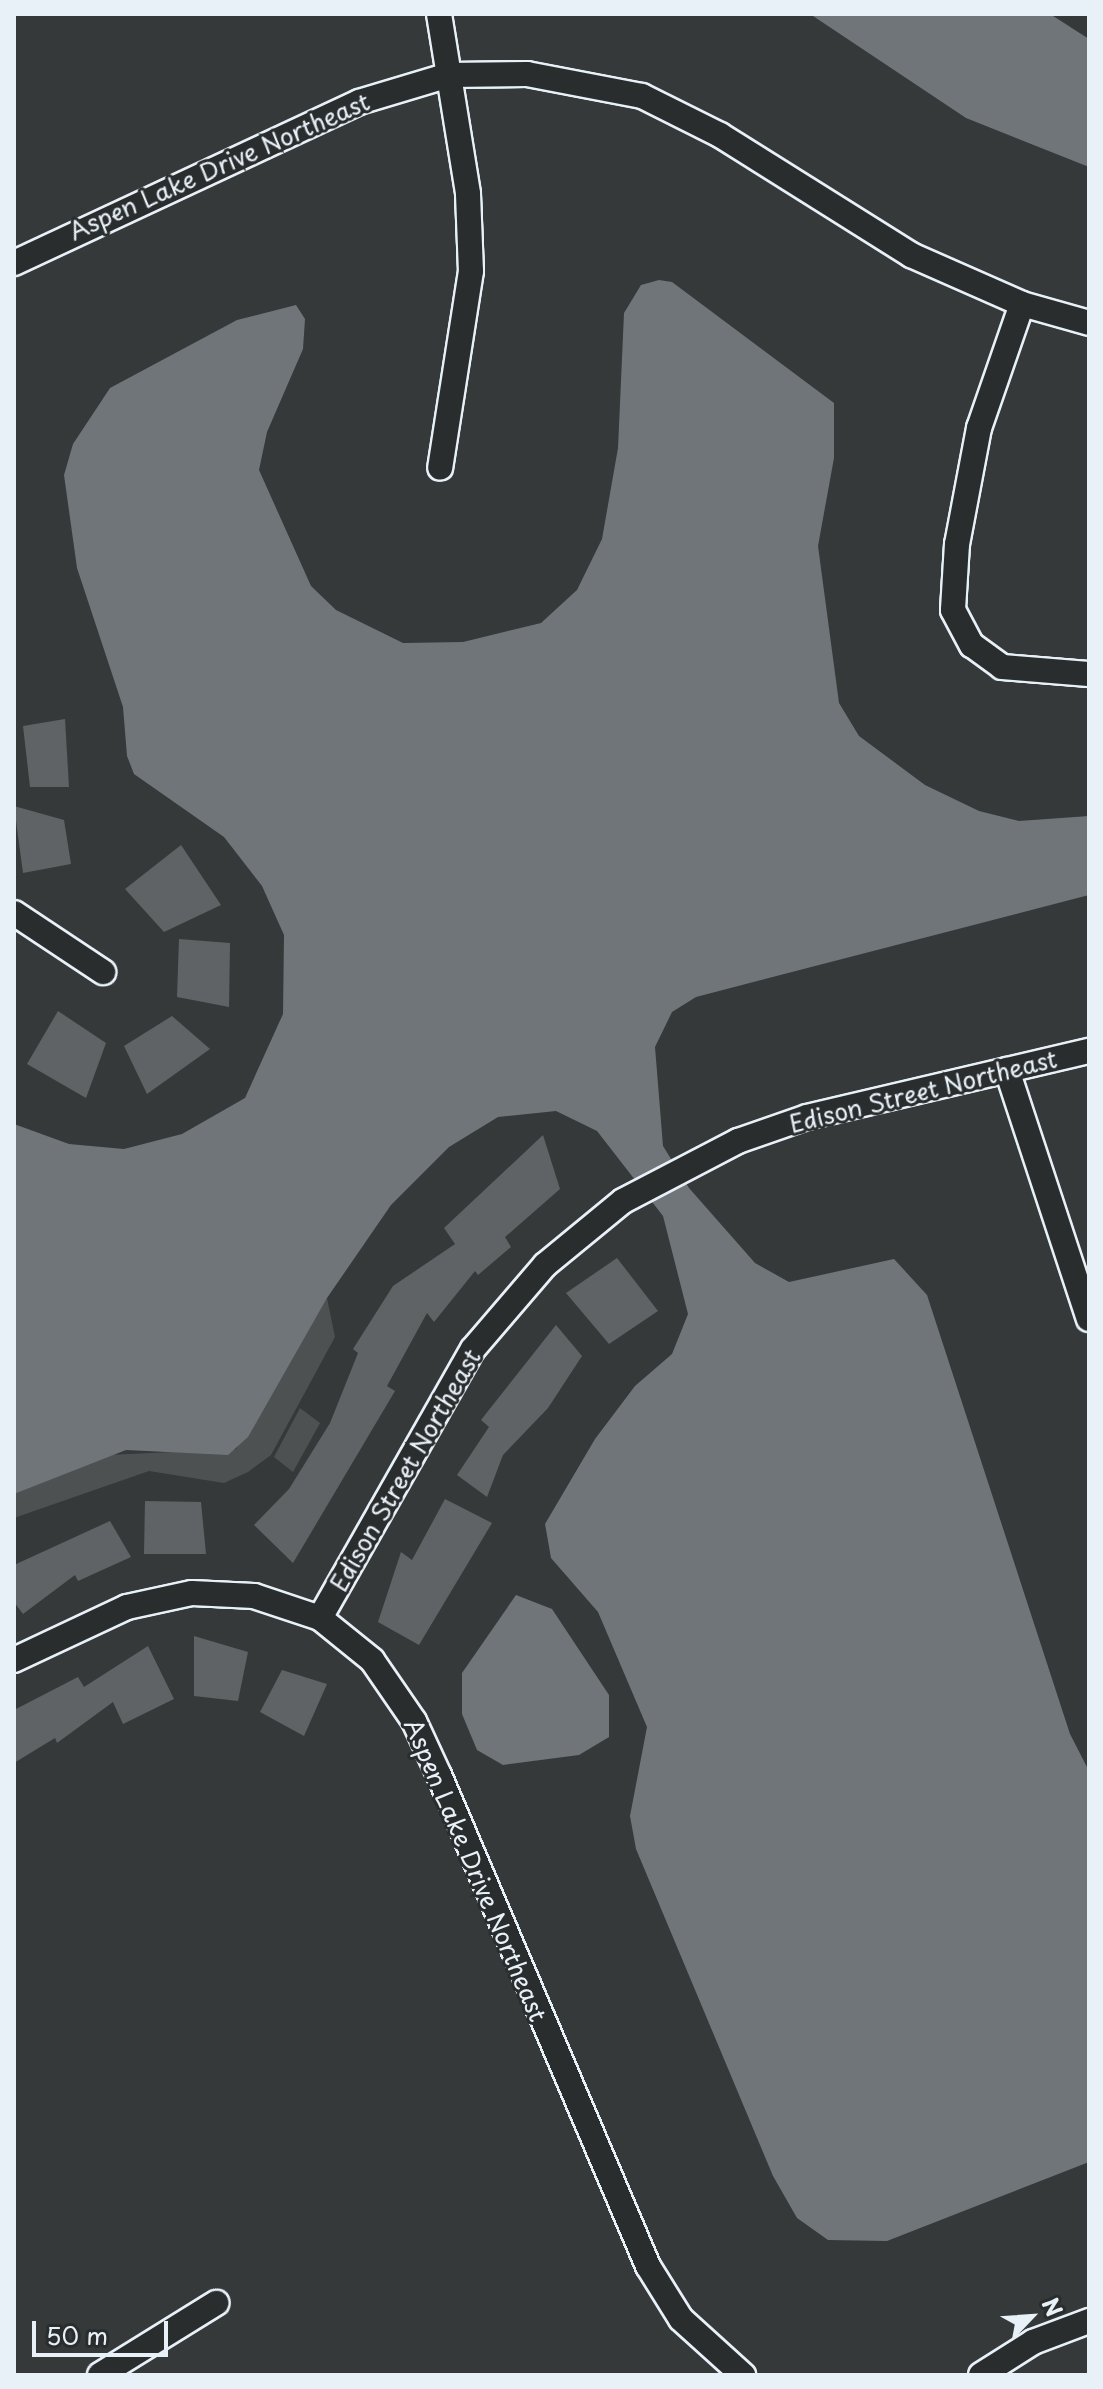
<!DOCTYPE html>
<html>
<head>
<meta charset="utf-8">
<style>
	body { margin:0 }
	#map { position:relative; width:1103px; height:2389px; overflow:hidden; background:#35393a; font-family:"Playpen Sans",sans-serif }
	div>[style] { position:absolute }
	.green>* { inset:0; background:#4d5152 }
	.water>* { inset:0; background:#707579 }
	.building>* { inset:0; background:#5f6365 }
	.roads { filter:drop-shadow(2px 0 #e8f1f8) drop-shadow(-2px 0 #e8f1f8) drop-shadow(0 2px #e8f1f8) drop-shadow(0 -2px #e8f1f8) }
	.minor>* { height:24px; margin:-12px; padding:0 12px; transform-origin:12px; border-radius:12px; background:#2a2d2e }
	span { translate:-50% -50%; white-space:nowrap; text-align:center; line-height:1.15; -webkit-text-stroke:6px #2a2d2e; paint-order:stroke }
	.street-label { font-size:24px; color:#e8f1f8 }
	.frame { position:absolute; inset:0; border:16px solid #e8f1f8; pointer-events:none }
	.north { position:absolute; left:991px; top:2277px; width:80px; height:80px; -webkit-text-stroke:6px #2a2d2e; paint-order:stroke; rotate:65deg; font-size:22px; font-weight:700; line-height:32px; text-align:center; color:#e8f1f8 }
	.north::after { content:''; display:block; margin:auto; width:28px; height:36px; background:#e8f1f8; clip-path:polygon(50% 0,100% 100%,50% 72%,0 100%) }
	.scale { position:absolute; left:32px; top:2321px; width:136px; height:36px; box-sizing:border-box; border:4px solid #e8f1f8; border-top:0; padding-left:10px; font-size:24px; line-height:28px; white-space:nowrap; color:#e8f1f8; -webkit-text-stroke:6px #2a2d2e; paint-order:stroke }
</style>
</head>
<body>
<div id="map">
	<div class="green">
		<i style="clip-path:polygon(327px 1298px,335px 1337px,271px 1455px,248px 1472px,224px 1483px,149px 1471px,14px 1518px,14px 1494px,108px 1455px,236px 1449px)"></i>
		<i style="clip-path:polygon(300px 1408px,320px 1423px,293px 1472px,274px 1457px)"></i>
	</div>
	<div class="water">
		<i style="clip-path:polygon(810px 14px,1050px 14px,1089px 39px,1089px 167px,966px 118px)"></i>
		<i style="clip-path:polygon(659px 280px,672px 282px,834px 403px,834px 458px,818px 546px,839px 703px,859px 736px,925px 785px,979px 811px,1019px 821px,1089px 816px,1089px 895px,696px 997px,672px 1012px,655px 1047px,663px 1146px,689px 1188px,755px 1263px,789px 1282px,894px 1259px,927px 1295px,1070px 1734px,1089px 1771px,1089px 2162px,887px 2241px,828px 2240px,797px 2218px,773px 2176px,636px 1849px,630px 1816px,647px 1727px,598px 1612px,551px 1558px,545px 1524px,595px 1439px,635px 1386px,672px 1354px,688px 1314px,663px 1216px,597px 1131px,556px 1111px,498px 1117px,449px 1147px,391px 1205px,327px 1298px,248px 1437px,228px 1455px,126px 1450px,14px 1494px,14px 1124px,69px 1144px,124px 1149px,182px 1134px,245px 1098px,283px 1014px,284px 935px,262px 886px,224px 837px,134px 774px,127px 756px,123px 707px,77px 568px,64px 475px,73px 444px,110px 388px,237px 320px,296px 305px,305px 319px,303px 349px,267px 432px,259px 470px,311px 586px,336px 610px,403px 643px,463px 642px,541px 623px,577px 590px,602px 539px,618px 448px,624px 313px,641px 285px)"></i>
		<i style="clip-path:polygon(516px 1595px,552px 1609px,609px 1695px,609px 1737px,579px 1755px,503px 1765px,477px 1750px,462px 1714px,462px 1673px)"></i>
	</div>
	<div class="building">
		<i style="clip-path:polygon(65px 719px,69px 787px,30px 787px,23px 726px)"></i>
		<i style="clip-path:polygon(14px 806px,64px 820px,71px 864px,23px 873px)"></i>
		<i style="clip-path:polygon(181px 845px,221px 905px,164px 932px,125px 889px)"></i>
		<i style="clip-path:polygon(179px 939px,230px 943px,229px 1007px,177px 997px)"></i>
		<i style="clip-path:polygon(58px 1011px,106px 1043px,86px 1098px,27px 1064px)"></i>
		<i style="clip-path:polygon(172px 1016px,210px 1049px,147px 1094px,124px 1046px)"></i>
		<i style="clip-path:polygon(543px 1135px,560px 1189px,505px 1237px,511px 1247px,478px 1275px,475px 1271px,434px 1322px,427px 1313px,387px 1386px,395px 1391px,293px 1563px,254px 1525px,289px 1489px,330px 1423px,358px 1353px,353px 1349px,393px 1286px,455px 1244px,444px 1228px)"></i>
		<i style="clip-path:polygon(617px 1258px,658px 1311px,609px 1344px,566px 1293px)"></i>
		<i style="clip-path:polygon(556px 1325px,582px 1356px,548px 1408px,503px 1455px,487px 1497px,457px 1475px,489px 1427px,481px 1420px)"></i>
		<i style="clip-path:polygon(445px 1499px,492px 1523px,419px 1645px,378px 1622px,401px 1552px,412px 1560px)"></i>
		<i style="clip-path:polygon(145px 1501px,201px 1502px,206px 1554px,144px 1554px)"></i>
		<i style="clip-path:polygon(110px 1521px,131px 1557px,78px 1581px,75px 1575px,23px 1614px,14px 1602px,14px 1565px)"></i>
		<i style="clip-path:polygon(194px 1636px,248px 1652px,238px 1701px,194px 1696px)"></i>
		<i style="clip-path:polygon(148px 1646px,174px 1699px,123px 1724px,113px 1702px,57px 1743px,55px 1738px,14px 1763px,14px 1710px,78px 1677px,84px 1687px)"></i>
		<i style="clip-path:polygon(282px 1670px,327px 1684px,304px 1736px,260px 1712px)"></i>
	</div>
	<div class="roads">
		<div class="minor">
			<i style="left:439px;top:14px;width:182px;rotate:80.8deg"></i>
			<i style="left:468px;top:194px;width:77px;rotate:87.8deg"></i>
			<i style="left:471px;top:271px;width:199px;rotate:98.9deg"></i>
			<i style="left:14px;top:263px;width:381px;rotate:-25deg"></i>
			<i style="left:359px;top:102px;width:94px;rotate:-16.7deg"></i>
			<i style="left:449px;top:75px;width:78px;rotate:-0.7deg"></i>
			<i style="left:527px;top:74px;width:117px;rotate:10.8deg"></i>
			<i style="left:642px;top:96px;width:87px;rotate:26.6deg"></i>
			<i style="left:720px;top:135px;width:226px;rotate:32.1deg"></i>
			<i style="left:911px;top:255px;width:121px;rotate:23.8deg"></i>
			<i style="left:1022px;top:304px;width:70px;rotate:15.8deg"></i>
			<i style="left:1022px;top:304px;width:131px;rotate:109.1deg"></i>
			<i style="left:979px;top:428px;width:118px;rotate:100.7deg"></i>
			<i style="left:957px;top:544px;width:66px;rotate:93.5deg"></i>
			<i style="left:953px;top:610px;width:40px;rotate:62deg"></i>
			<i style="left:972px;top:645px;width:37px;rotate:36deg"></i>
			<i style="left:1002px;top:667px;width:87px;rotate:4.6deg"></i>
			<i style="left:14px;top:913px;width:107px;rotate:33.5deg"></i>
			<i style="left:1007px;top:1070px;width:262px;rotate:71.8deg"></i>
			<i style="left:320px;top:1618px;width:309px;rotate:-60.4deg"></i>
			<i style="left:473px;top:1349px;width:111px;rotate:-49.4deg"></i>
			<i style="left:545px;top:1265px;width:101px;rotate:-39.4deg"></i>
			<i style="left:623px;top:1201px;width:130px;rotate:-27.6deg"></i>
			<i style="left:738px;top:1141px;width:73px;rotate:-19.2deg"></i>
			<i style="left:807px;top:1117px;width:290px;rotate:-13.2deg"></i>
			<i style="left:14px;top:1660px;width:125px;rotate:-25.1deg"></i>
			<i style="left:127px;top:1607px;width:66px;rotate:-12.2deg"></i>
			<i style="left:192px;top:1593px;width:62px;rotate:2.8deg"></i>
			<i style="left:254px;top:1596px;width:70px;rotate:18.4deg"></i>
			<i style="left:320px;top:1618px;width:67px;rotate:38.9deg"></i>
			<i style="left:372px;top:1660px;width:74px;rotate:55.5deg"></i>
			<i style="left:414px;top:1721px;width:60px;rotate:65.2deg"></i>
			<i style="left:439px;top:1775px;width:534px;rotate:66.94deg"></i>
			<i style="left:648px;top:2266px;width:62px;rotate:58.1deg"></i>
			<i style="left:681px;top:2319px;width:84px;rotate:42.1deg"></i>
			<i style="left:100px;top:2375px;width:137px;rotate:-31.8deg"></i>
			<i style="left:981px;top:2375px;width:62px;rotate:-32.4deg"></i>
			<i style="left:1033px;top:2342px;width:60px;rotate:-20.6deg"></i>
		</div>
	</div>
	<div class="street-label">
		<span style="left:219px;top:166px;rotate:-24deg">Aspen Lake Drive Northeast</span>
		<span style="left:923px;top:1091px;rotate:-14deg">Edison Street Northeast</span>
		<span style="left:405px;top:1470px;rotate:-60deg">Edison Street Northeast</span>
		<span style="left:476px;top:1870px;rotate:67deg">Aspen Lake Drive Northeast</span>
	</div>
	<div class="frame"></div>
	<div class="north">N</div>
	<div class="scale">50 m</div>
</div>
</body>
</html>
